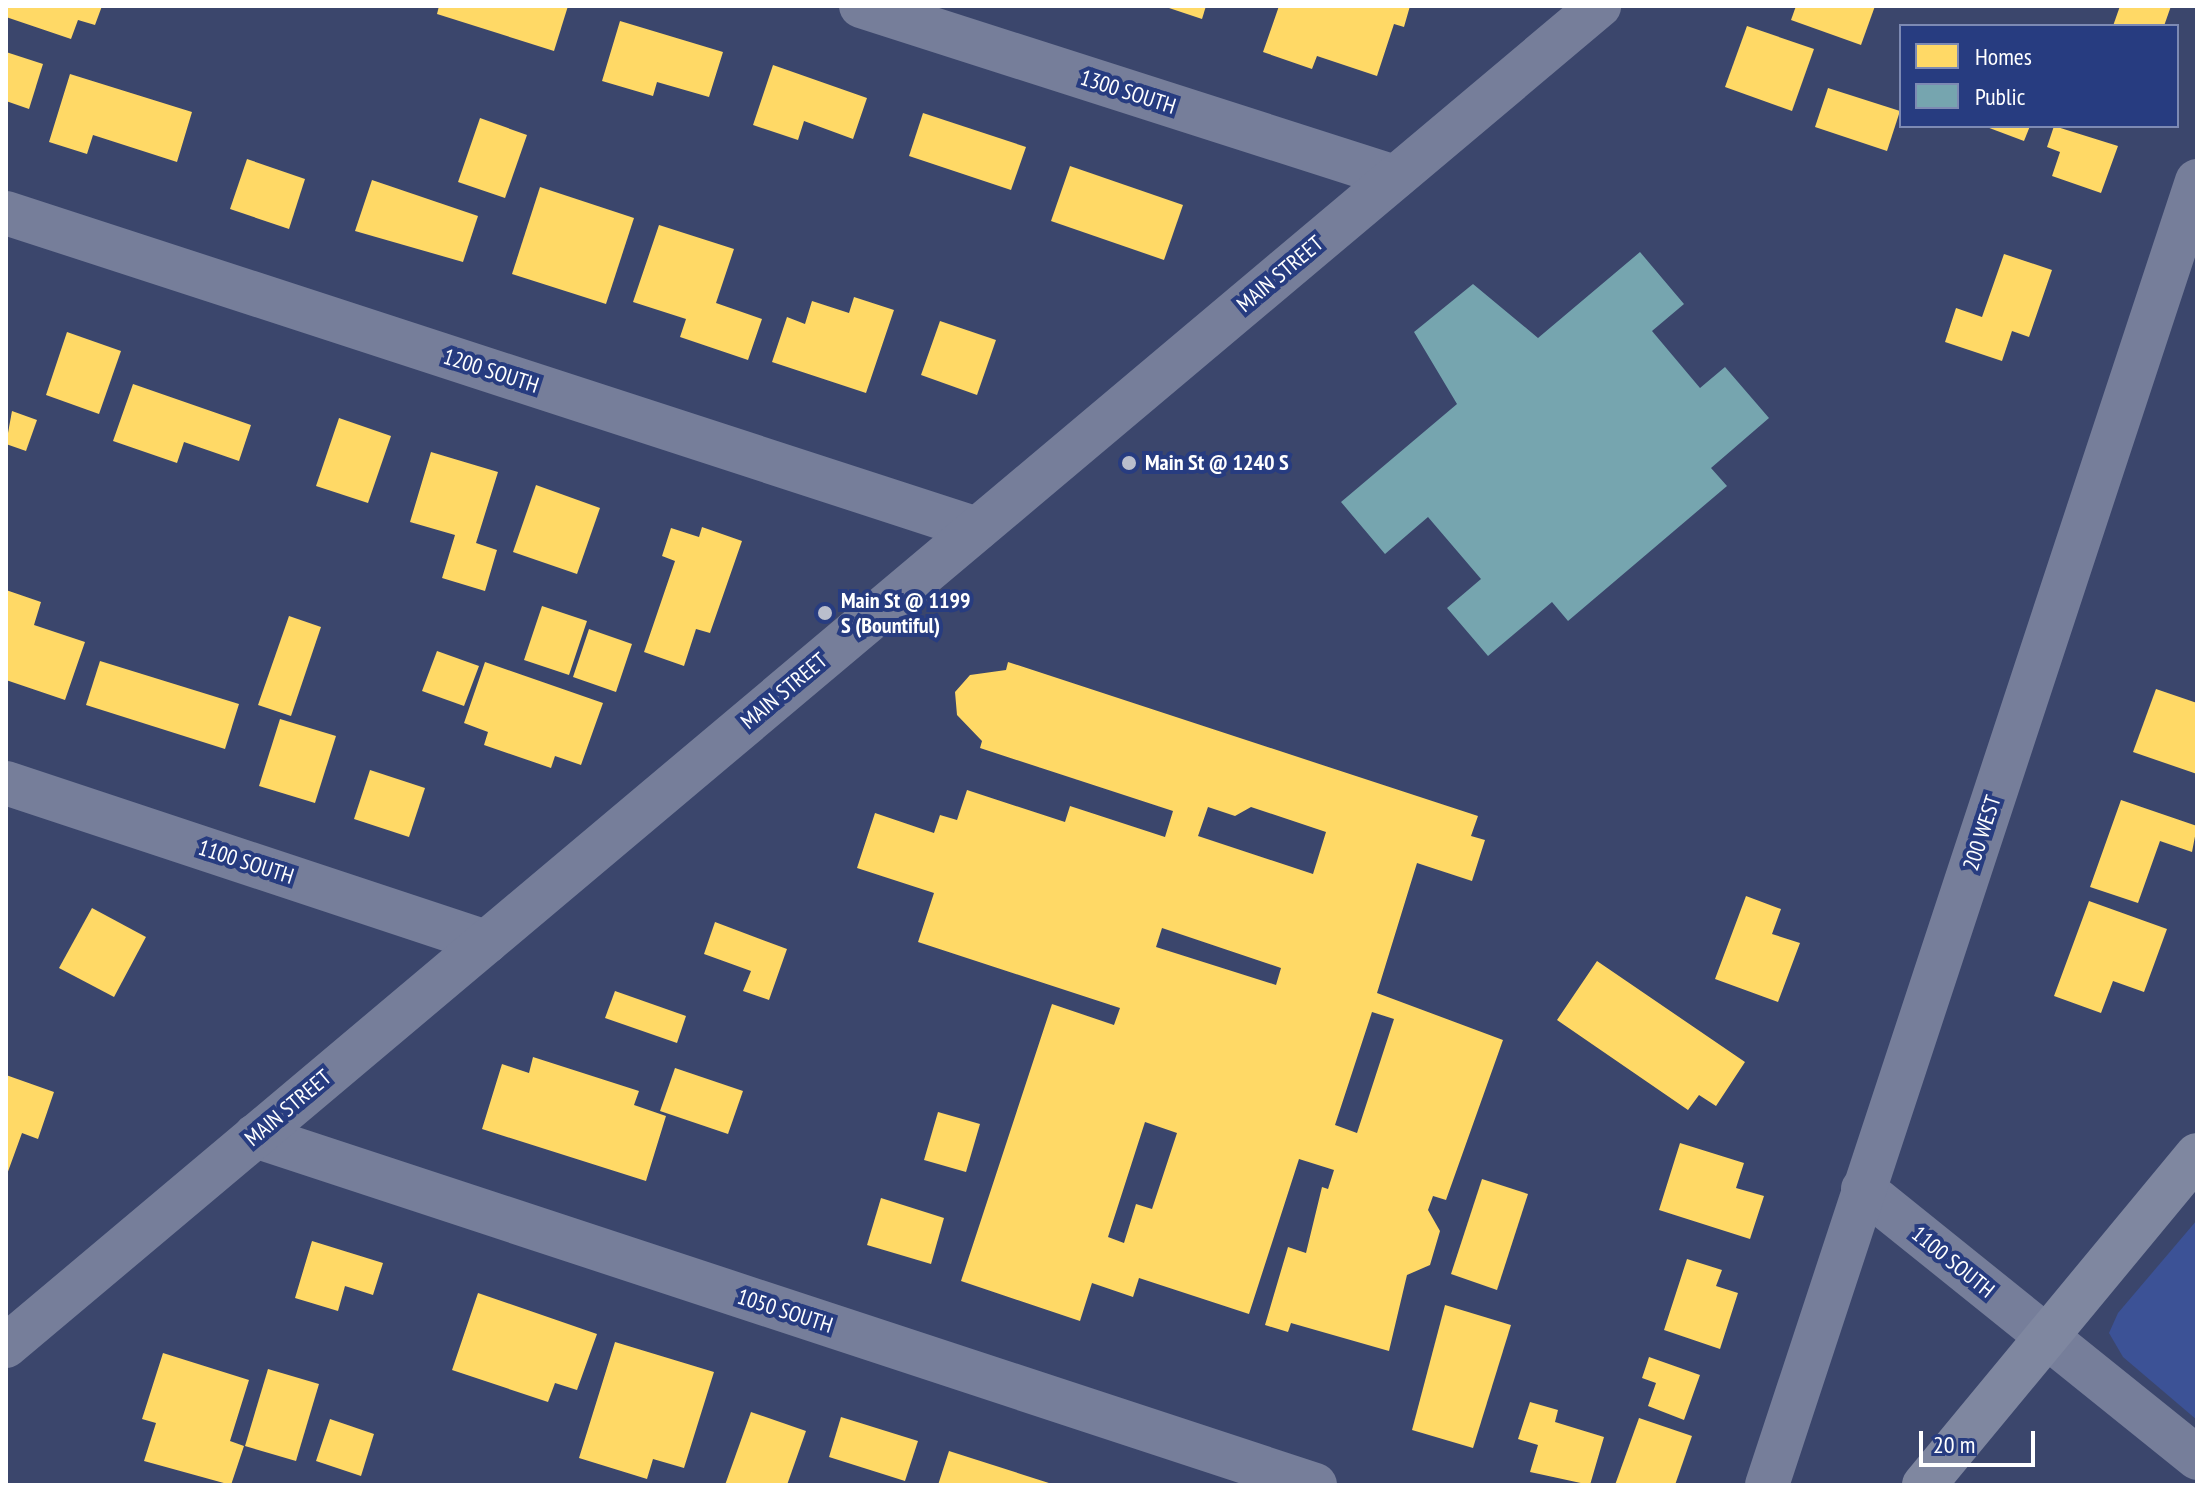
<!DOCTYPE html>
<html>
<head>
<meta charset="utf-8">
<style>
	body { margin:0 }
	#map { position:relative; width:2203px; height:1491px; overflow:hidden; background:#3b466c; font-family:"PT Sans Narrow",sans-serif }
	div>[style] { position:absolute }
	.green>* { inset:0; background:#3c5296 }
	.homes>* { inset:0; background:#ffd966 }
	.public>* { inset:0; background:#76a5af }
	.minor>* { height:44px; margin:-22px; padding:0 22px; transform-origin:22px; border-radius:22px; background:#767e9a }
	.major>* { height:44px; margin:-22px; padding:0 22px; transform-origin:22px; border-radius:22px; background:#7f87a0 }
	.dots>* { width:22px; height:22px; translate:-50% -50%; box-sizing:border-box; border:4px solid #273c80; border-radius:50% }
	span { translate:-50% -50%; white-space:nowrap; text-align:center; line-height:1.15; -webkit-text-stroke:8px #273c80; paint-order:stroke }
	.street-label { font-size:22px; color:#fff }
	.poi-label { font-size:22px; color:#fff; font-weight:700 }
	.left { translate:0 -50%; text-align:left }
	.frame { position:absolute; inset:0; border:8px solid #fff; pointer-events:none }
	.legend { position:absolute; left:1899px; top:24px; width:280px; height:104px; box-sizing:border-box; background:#273c80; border:2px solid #7d8ab3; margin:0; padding:10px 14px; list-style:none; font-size:24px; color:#fff }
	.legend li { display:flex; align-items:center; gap:16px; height:40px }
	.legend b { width:40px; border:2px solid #7d8ab3 }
	.scale { position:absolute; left:1919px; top:1431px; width:116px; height:36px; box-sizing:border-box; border:4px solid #fff; border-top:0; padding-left:10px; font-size:24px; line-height:28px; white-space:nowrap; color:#fff; -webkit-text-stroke:6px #273c80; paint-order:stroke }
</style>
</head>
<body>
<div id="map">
	<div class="green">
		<i style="clip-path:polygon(2197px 1220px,2197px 1420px,2123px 1357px,2109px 1333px,2118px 1313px)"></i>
	</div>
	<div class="homes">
		<i style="clip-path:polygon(8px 6px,102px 6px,95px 25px,78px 20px,71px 39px,6px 17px)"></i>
		<i style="clip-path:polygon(439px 6px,568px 6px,554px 51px,437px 14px)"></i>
		<i style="clip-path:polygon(1163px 6px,1206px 6px,1202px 19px)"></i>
		<i style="clip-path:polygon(1279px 6px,1410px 6px,1404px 27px,1394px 24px,1377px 76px,1317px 56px,1312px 69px,1263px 52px)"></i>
		<i style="clip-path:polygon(1796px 6px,1875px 6px,1861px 45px,1791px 20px)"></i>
		<i style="clip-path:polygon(2120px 6px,2171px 6px,2164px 26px,2113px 26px)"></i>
		<i style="clip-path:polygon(620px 21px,723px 52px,709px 97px,657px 82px,653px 96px,602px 81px)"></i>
		<i style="clip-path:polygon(1747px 26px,1814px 49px,1792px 111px,1725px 87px)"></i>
		<i style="clip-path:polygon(6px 52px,43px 64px,29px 109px,6px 101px)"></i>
		<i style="clip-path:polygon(773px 65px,867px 98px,853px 139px,804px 121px,798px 140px,753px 125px)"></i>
		<i style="clip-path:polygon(70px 74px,192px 112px,177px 162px,93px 135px,87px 154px,49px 142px)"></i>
		<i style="clip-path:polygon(1828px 88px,1900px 111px,1887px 151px,1815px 127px)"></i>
		<i style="clip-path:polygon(923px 113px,1026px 147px,1011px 190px,909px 156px)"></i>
		<i style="clip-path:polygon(480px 118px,527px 135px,505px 198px,458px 182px)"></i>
		<i style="clip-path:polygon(1984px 126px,2030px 126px,2024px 141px)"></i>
		<i style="clip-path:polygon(2054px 126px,2118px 146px,2101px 193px,2052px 176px,2060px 152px,2047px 147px)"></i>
		<i style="clip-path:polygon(247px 159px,305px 179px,289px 229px,230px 209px)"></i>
		<i style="clip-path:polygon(1070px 166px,1183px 205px,1164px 260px,1051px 221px)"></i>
		<i style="clip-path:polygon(372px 180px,478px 216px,463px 262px,355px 231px)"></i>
		<i style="clip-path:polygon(540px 187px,634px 218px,606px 304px,512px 274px)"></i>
		<i style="clip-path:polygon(659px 225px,734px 249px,716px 303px,762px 319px,748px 360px,680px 337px,686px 319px,633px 302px)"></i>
		<i style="clip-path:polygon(2004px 254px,2052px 270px,2029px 337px,2012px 331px,2002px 361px,1945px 342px,1956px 308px,1982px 317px)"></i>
		<i style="clip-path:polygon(854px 297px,894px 310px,866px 393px,772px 362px,787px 317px,805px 324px,812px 301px,849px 313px)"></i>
		<i style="clip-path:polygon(940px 321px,996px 340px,977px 395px,921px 375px)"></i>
		<i style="clip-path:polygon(67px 332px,121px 351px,99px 414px,46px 395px)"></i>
		<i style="clip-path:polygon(133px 384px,251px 425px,239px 461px,184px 442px,177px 463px,113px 441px)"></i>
		<i style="clip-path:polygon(12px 411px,37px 420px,26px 451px,6px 444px)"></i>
		<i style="clip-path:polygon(339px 418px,391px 436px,368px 503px,316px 486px)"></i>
		<i style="clip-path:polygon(431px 452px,498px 472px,476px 543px,497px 550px,485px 591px,442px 578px,455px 535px,410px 522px)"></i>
		<i style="clip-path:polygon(536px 485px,600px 508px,577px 574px,513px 552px)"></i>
		<i style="clip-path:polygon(702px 527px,742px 541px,710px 633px,696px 629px,684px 666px,644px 652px,675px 561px,662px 556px,671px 528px,699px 537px)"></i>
		<i style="clip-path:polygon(6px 590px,41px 602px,34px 625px,85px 642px,65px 700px,6px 680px)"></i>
		<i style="clip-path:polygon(542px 606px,587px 621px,569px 675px,524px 660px)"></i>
		<i style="clip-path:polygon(289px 616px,321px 627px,291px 716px,258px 705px)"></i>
		<i style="clip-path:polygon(589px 629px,632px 644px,616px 692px,573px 677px)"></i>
		<i style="clip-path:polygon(437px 651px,479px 666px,464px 706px,422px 691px)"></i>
		<i style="clip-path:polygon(100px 661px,239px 704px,225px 749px,86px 705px)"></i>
		<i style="clip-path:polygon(485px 662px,603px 703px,581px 765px,555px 756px,551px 768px,484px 745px,488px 732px,464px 723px)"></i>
		<i style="clip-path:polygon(evenodd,1008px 662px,1478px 816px,1471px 836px,1485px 840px,1472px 881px,1417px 863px,1377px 993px,1503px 1040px,1446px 1200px,1433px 1196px,1428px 1210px,1440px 1231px,1430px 1265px,1407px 1275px,1389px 1351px,1291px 1323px,1288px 1332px,1265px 1325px,1288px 1247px,1306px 1253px,1322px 1187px,1328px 1189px,1334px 1170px,1299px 1159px,1249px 1314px,1139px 1278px,1133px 1297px,1092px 1283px,1080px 1321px,961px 1281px,1052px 1004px,1114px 1025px,1120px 1008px,918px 942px,934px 893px,857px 868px,875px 813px,934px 833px,940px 815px,957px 820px,967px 790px,1065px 822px,1070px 806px,1165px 837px,1173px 811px,980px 748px,982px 741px,957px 715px,955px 692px,970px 675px,1006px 670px,1008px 662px,1208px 807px,1235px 816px,1251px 807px,1326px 832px,1313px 874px,1198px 836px,1208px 807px,1008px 662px,1162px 928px,1281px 968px,1276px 985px,1156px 947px,1162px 928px,1008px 662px,1372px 1012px,1394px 1019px,1357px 1133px,1335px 1125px,1372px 1012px,1008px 662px,1145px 1122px,1177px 1133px,1152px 1209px,1136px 1204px,1124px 1243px,1108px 1237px,1145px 1122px)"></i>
		<i style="clip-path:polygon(2156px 689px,2197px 703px,2197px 774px,2133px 752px)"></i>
		<i style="clip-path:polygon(280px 719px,336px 736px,315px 803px,259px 786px)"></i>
		<i style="clip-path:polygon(370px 770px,425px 788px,409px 837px,354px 819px)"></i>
		<i style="clip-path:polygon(2121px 800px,2197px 826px,2192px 852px,2160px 841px,2138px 903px,2090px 887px)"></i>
		<i style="clip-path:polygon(1746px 896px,1781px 909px,1772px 934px,1800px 943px,1778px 1002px,1715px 979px)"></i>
		<i style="clip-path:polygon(2089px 901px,2167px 929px,2144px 992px,2113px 981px,2101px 1013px,2054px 996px)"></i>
		<i style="clip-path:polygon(92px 908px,146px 937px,114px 997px,59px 968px)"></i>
		<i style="clip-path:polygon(715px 922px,787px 949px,769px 1000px,743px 991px,751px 971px,704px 954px)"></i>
		<i style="clip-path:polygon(1597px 961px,1745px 1062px,1716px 1106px,1699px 1095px,1688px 1110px,1557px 1020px)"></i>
		<i style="clip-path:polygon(615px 991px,686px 1016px,677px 1043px,605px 1018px)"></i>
		<i style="clip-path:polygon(533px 1057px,639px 1091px,634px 1105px,666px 1116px,646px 1181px,482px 1129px,502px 1064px,529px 1073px)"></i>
		<i style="clip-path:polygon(675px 1068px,743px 1091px,728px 1134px,660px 1111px)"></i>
		<i style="clip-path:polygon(6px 1075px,54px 1092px,38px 1139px,22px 1133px,6px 1177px)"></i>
		<i style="clip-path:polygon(938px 1112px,980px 1124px,966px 1172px,924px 1160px)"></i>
		<i style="clip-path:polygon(1680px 1143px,1744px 1163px,1736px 1188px,1764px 1196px,1750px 1239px,1659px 1210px)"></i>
		<i style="clip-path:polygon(1482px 1179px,1528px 1194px,1497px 1290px,1451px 1274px)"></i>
		<i style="clip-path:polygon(881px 1198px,944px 1218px,931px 1264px,867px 1245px)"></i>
		<i style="clip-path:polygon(312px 1241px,383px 1263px,373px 1295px,345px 1286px,338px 1311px,295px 1298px)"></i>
		<i style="clip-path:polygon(1687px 1259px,1722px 1270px,1716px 1286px,1738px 1293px,1720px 1349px,1664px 1330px)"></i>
		<i style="clip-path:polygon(478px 1293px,597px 1334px,577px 1390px,555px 1383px,548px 1402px,452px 1370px)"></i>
		<i style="clip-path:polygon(1445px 1305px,1511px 1325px,1473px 1448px,1412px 1430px)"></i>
		<i style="clip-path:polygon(615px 1342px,714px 1372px,684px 1468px,653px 1459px,647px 1479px,579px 1458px)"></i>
		<i style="clip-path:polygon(163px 1353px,249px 1380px,230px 1441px,244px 1446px,231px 1485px,144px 1461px,156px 1423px,142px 1419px)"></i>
		<i style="clip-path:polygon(1649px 1357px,1700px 1375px,1684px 1420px,1648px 1406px,1656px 1383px,1642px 1378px)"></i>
		<i style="clip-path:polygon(268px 1369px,319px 1384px,296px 1461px,245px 1446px)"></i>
		<i style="clip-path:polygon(1530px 1402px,1558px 1410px,1555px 1422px,1604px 1437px,1590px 1485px,1530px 1472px,1538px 1445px,1518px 1439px)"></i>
		<i style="clip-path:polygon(751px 1412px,806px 1431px,787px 1485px,725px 1485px)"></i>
		<i style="clip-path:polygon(841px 1417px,918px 1441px,905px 1481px,829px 1457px)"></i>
		<i style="clip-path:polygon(1639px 1418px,1692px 1436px,1675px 1485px,1615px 1485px)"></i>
		<i style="clip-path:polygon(330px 1419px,374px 1434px,361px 1476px,316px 1461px)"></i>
		<i style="clip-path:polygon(949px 1451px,1052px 1484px,1052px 1485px,938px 1485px)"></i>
	</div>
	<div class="public">
		<i style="clip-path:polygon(1640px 252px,1684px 304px,1652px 331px,1700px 388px,1725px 367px,1769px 418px,1711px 468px,1727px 486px,1568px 621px,1552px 602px,1488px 656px,1447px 608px,1481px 579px,1428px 517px,1385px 554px,1341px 502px,1457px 404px,1414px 332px,1473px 284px,1538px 338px)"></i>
	</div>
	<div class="minor">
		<i style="left:861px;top:6px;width:561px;rotate:17.76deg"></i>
		<i style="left:6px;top:213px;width:1021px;rotate:18.03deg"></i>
		<i style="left:6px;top:783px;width:506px;rotate:18.33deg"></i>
		<i style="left:255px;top:1136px;width:1116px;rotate:18.22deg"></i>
		<i style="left:1863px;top:1189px;width:429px;rotate:38.8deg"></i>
		<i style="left:6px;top:1346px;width:2082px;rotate:-40.07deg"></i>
		<i style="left:1767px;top:1485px;width:1373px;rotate:-71.75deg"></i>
	</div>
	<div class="major">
		<i style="left:1924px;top:1485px;width:428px;rotate:-50.4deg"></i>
	</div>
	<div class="dots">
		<i style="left:1129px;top:463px;background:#babecc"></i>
		<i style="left:825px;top:613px;background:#babecc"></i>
	</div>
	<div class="street-label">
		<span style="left:1128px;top:92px;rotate:18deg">1300 SOUTH</span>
		<span style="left:1280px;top:274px;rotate:-40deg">MAIN STREET</span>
		<span style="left:491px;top:371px;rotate:18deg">1200 SOUTH</span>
		<span style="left:784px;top:691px;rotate:-40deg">MAIN STREET</span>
		<span style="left:1982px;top:833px;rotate:-72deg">200 WEST</span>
		<span style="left:246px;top:862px;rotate:18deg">1100 SOUTH</span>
		<span style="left:288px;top:1108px;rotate:-40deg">MAIN STREET</span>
		<span style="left:1953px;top:1262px;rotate:39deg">1100 SOUTH</span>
		<span style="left:785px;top:1311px;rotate:18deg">1050 SOUTH</span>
	</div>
	<div class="poi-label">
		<span class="left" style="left:1145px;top:463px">Main St @ 1240 S</span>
		<span class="left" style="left:841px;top:613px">Main St @ 1199<br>S (Bountiful)</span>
	</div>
	<div class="frame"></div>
	<ul class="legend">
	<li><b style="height:22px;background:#ffd966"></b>Homes</li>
	<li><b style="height:22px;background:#76a5af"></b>Public</li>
	</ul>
	<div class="scale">20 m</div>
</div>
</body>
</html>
